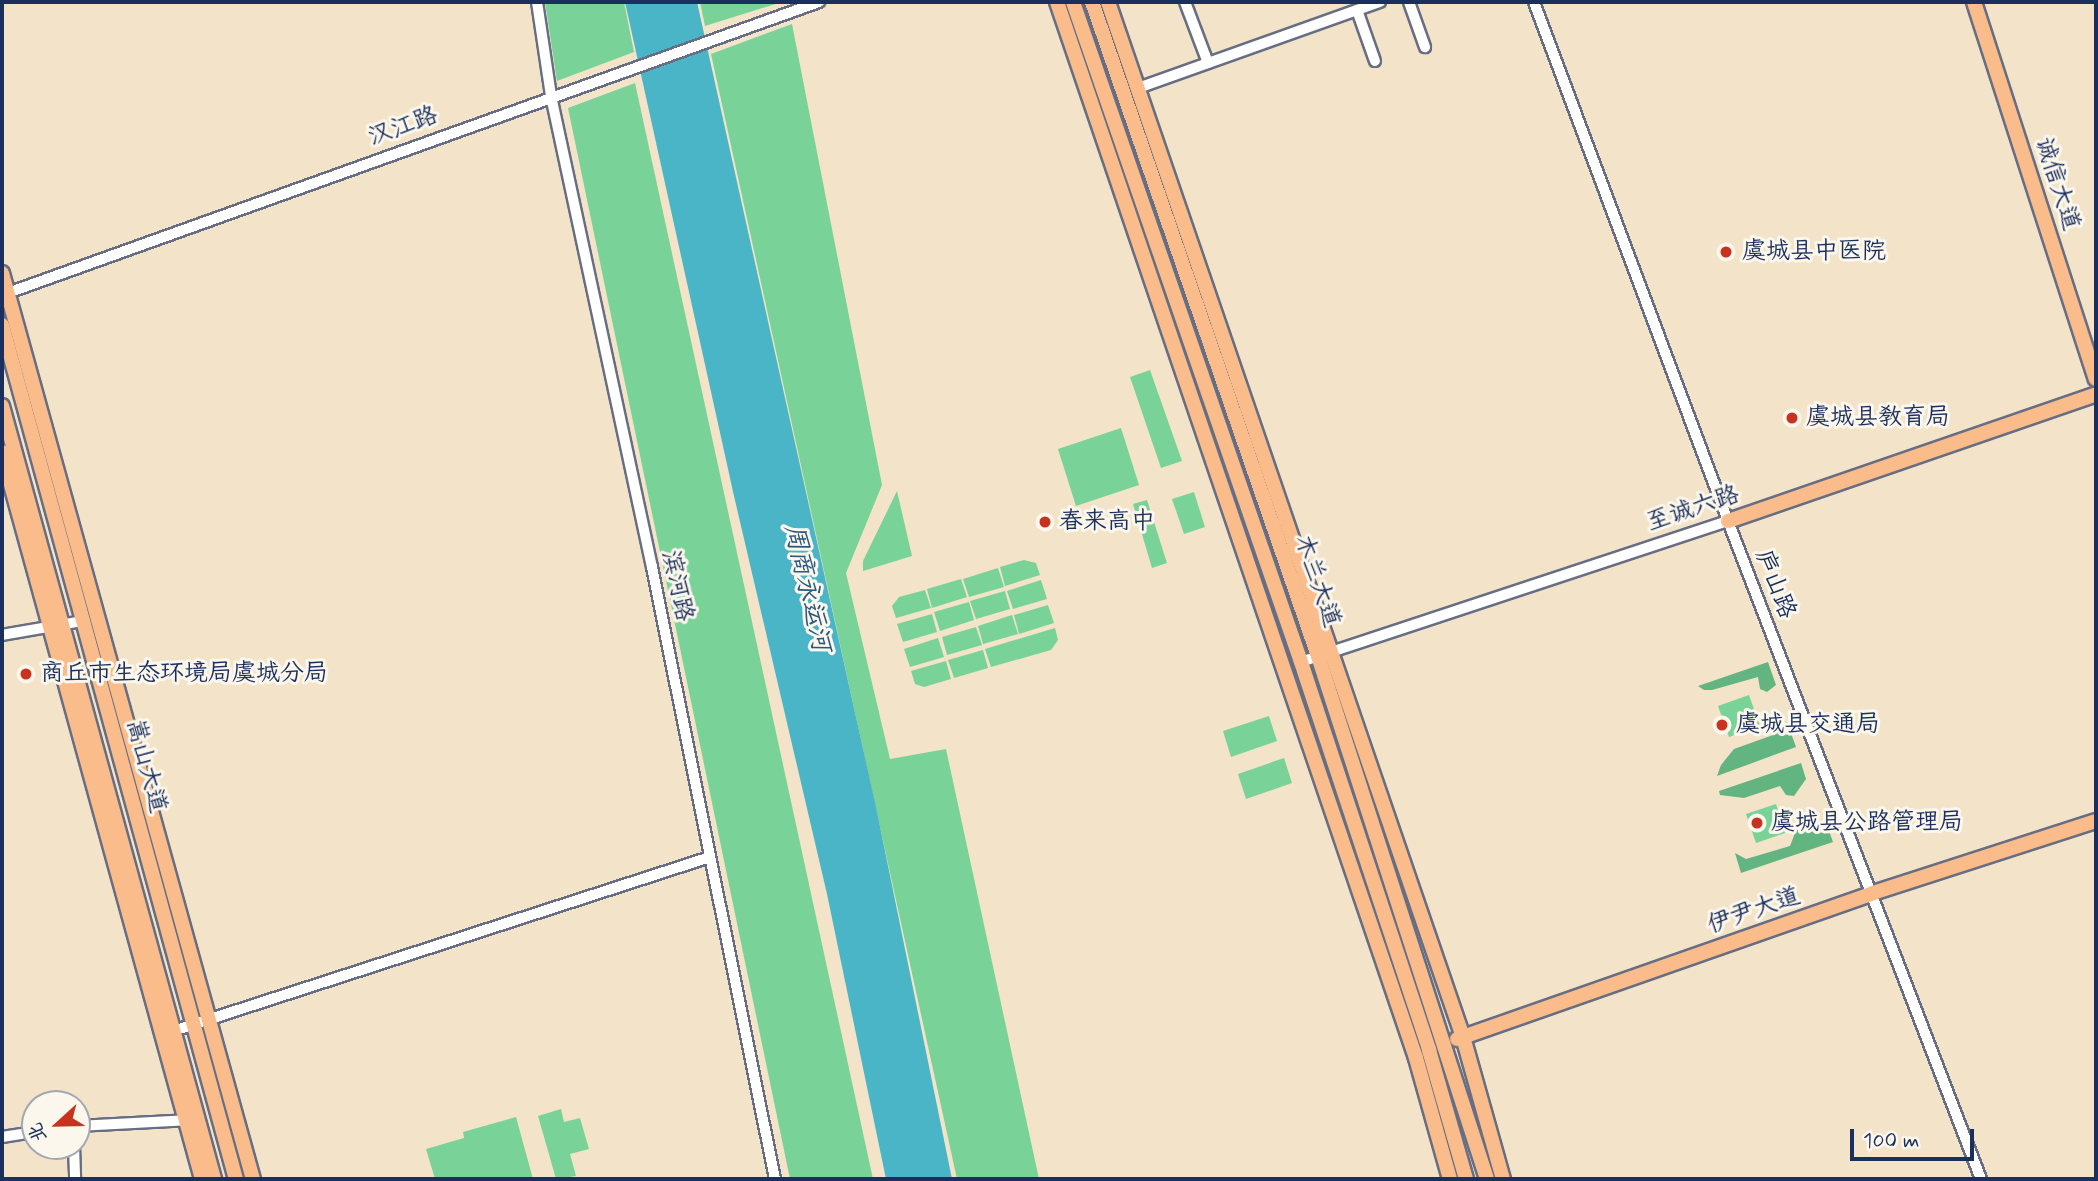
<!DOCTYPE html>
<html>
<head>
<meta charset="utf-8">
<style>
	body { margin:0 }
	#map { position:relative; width:2098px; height:1181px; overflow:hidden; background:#f3e3c8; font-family:Mynerve,"LXGW WenKai TC",sans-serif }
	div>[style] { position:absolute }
	.green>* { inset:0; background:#79d399 }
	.forest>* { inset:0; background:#62b581 }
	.water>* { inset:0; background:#49b5c6 }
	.roads { filter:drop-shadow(2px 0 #676e83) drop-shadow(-2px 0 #676e83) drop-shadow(0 2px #676e83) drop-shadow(0 -2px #676e83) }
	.minor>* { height:10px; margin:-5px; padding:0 5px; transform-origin:5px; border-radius:5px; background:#fff }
	.major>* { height:14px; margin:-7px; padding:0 7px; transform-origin:7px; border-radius:7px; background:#f9bc8a }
	.dots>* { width:19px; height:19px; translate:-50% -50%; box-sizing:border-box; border:4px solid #fbf7ec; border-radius:50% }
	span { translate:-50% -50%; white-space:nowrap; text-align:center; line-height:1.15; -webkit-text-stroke:6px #fbf7ec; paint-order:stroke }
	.street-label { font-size:24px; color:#1b2f5e }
	.poi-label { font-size:24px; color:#1b2f5e }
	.left { translate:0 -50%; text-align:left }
	.water-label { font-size:26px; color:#29577d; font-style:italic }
	.frame { position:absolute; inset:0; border:4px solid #1b2f5e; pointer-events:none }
	.north { position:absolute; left:21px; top:1090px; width:70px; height:70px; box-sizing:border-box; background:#fbf7ec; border:2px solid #a1a7b3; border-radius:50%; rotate:248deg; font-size:19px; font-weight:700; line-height:28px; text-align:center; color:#1b2f5e }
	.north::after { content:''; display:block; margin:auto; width:24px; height:32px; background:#c8321e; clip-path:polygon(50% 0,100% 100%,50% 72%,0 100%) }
	.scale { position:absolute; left:1850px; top:1129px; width:124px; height:32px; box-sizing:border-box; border:4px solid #1b2f5e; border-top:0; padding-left:9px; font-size:21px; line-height:24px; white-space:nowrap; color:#1b2f5e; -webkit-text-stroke:5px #fbf7ec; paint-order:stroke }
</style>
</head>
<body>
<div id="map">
	<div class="green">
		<i style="clip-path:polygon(545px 2px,624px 2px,634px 52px,557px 81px)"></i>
		<i style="clip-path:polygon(700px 2px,782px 2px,705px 26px)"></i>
		<i style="clip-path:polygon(792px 24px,882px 485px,846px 573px,890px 759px,946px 749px,1039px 1179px,957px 1179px,711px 54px)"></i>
		<i style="clip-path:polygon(635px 83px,873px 1179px,790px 1179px,568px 108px)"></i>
		<i style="clip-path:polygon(1150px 370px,1182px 461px,1161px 468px,1130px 377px)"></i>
		<i style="clip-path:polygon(1121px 428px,1139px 485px,1076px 506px,1058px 449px)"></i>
		<i style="clip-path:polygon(897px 491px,912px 556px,863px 571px,863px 561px)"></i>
		<i style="clip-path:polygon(1194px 492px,1205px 527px,1184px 534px,1172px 499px)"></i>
		<i style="clip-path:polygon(1147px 500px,1167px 563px,1152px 568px,1133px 504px)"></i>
		<i style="clip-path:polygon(1024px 560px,1036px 563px,1040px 575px,1005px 586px,1000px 567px)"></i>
		<i style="clip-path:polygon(998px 568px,1004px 587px,969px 597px,963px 579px)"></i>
		<i style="clip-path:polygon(961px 579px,967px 597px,932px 608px,927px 589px)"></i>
		<i style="clip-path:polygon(1041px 580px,1047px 599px,1013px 609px,1007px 591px)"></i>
		<i style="clip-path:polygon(925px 590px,931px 608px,896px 618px,892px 606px,899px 597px)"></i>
		<i style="clip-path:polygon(1005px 591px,1010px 609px,976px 619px,970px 601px)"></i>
		<i style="clip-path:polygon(969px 602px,974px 620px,940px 631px,934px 612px)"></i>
		<i style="clip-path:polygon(1048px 605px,1054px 623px,1019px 634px,1014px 615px)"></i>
		<i style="clip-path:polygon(932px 614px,937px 632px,903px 642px,897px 624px)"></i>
		<i style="clip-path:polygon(1012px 615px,1018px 634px,983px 644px,978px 626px)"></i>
		<i style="clip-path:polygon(976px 627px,982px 645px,947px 655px,942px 637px)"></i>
		<i style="clip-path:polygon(1055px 628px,1058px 640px,1051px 650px,991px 667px,985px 649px)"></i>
		<i style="clip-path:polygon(938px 638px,944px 657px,910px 667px,904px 649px)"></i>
		<i style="clip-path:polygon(983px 650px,988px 668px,954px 678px,948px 660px)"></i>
		<i style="clip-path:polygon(946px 661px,951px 679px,924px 687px,915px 684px,911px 671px)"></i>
		<i style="clip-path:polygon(1749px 695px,1760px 726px,1729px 737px,1718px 706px)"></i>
		<i style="clip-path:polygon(1269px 716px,1277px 741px,1231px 757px,1223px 731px)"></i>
		<i style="clip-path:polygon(1284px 758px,1292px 783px,1246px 799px,1238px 774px)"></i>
		<i style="clip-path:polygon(1776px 804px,1785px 833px,1756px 843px,1746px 814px)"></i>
		<i style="clip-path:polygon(561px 1109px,564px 1122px,580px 1118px,589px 1149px,570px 1154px,576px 1176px,556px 1179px,538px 1116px)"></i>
		<i style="clip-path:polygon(516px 1117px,533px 1179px,435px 1179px,426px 1149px,464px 1138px,463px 1132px)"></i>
	</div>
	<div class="forest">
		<i style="clip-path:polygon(1768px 662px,1776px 685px,1767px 692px,1760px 689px,1758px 677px,1712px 690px,1704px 690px,1698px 686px)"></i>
		<i style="clip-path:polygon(1787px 722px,1796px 747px,1717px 776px,1721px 765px,1734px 749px,1773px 735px,1775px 727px)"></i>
		<i style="clip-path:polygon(1801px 763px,1806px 779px,1794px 796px,1786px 795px,1780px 786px,1744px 798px,1720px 795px,1719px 791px)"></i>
		<i style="clip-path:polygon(1804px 823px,1819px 829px,1828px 828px,1833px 842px,1741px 873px,1735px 853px,1746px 859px,1790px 846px,1797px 828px)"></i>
	</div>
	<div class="water">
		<i style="clip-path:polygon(625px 2px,697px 2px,876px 807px,952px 1179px,886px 1179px,827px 894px,734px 496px)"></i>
	</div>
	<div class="roads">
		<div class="minor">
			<i style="left:537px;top:2px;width:95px;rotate:81.5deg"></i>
			<i style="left:551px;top:96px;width:482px;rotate:77.9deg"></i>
			<i style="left:652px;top:567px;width:624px;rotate:78.64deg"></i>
			<i style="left:1185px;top:2px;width:65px;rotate:69.3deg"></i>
			<i style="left:1409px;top:2px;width:48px;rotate:70.4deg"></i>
			<i style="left:1534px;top:2px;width:554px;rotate:69.5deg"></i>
			<i style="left:1728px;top:521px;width:705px;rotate:68.97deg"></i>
			<i style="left:1357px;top:10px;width:54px;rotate:70.6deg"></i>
			<i style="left:1138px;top:88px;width:257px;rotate:-19.6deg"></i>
			<i style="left:2px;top:295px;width:868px;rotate:-19.73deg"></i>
			<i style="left:2px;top:635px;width:82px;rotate:-9.8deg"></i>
			<i style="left:1301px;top:662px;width:450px;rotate:-18.3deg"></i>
			<i style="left:173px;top:1031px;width:564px;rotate:-17.95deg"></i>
			<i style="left:77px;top:1126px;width:114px;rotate:-3deg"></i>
			<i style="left:2px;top:1137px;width:33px;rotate:-9deg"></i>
			<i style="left:74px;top:1146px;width:33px;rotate:88deg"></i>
		</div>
		<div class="major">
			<i style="left:1057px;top:2px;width:1115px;rotate:71.22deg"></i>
			<i style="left:1416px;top:1058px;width:126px;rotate:74.3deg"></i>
			<i style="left:1073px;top:2px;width:698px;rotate:70.94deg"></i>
			<i style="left:1301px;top:662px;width:409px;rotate:71.7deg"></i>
			<i style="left:1429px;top:1050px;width:134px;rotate:74deg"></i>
			<i style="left:1092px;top:2px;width:692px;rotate:70.94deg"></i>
			<i style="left:1318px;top:656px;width:550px;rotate:72.09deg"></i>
			<i style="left:1108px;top:2px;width:1094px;rotate:71.07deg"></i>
			<i style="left:1463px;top:1037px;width:148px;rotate:74.3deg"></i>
			<i style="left:1974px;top:2px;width:396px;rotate:72.1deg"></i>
			<i style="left:2px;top:273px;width:940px;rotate:74.52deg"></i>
			<i style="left:2px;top:325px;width:885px;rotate:74.68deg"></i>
			<i style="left:2px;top:406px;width:802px;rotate:74.66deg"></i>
			<i style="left:2px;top:452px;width:754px;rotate:74.62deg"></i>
			<i style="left:1728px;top:521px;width:389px;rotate:-19deg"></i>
			<i style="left:1457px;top:1039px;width:441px;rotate:-19.3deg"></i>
			<i style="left:1873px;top:893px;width:234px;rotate:-17.9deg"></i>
		</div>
	</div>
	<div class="dots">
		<i style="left:1726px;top:252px;background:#c8321e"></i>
		<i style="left:1792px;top:418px;background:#c8321e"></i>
		<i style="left:1045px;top:522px;background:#c8321e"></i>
		<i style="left:26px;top:674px;background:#c8321e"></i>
		<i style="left:1722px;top:725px;background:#c8321e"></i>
		<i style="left:1757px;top:823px;background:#c8321e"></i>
	</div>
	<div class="street-label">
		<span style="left:403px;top:127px;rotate:-20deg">汉江路</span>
		<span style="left:2057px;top:184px;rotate:72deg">诚信大道</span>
		<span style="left:1693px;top:509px;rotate:-18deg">至诚六路</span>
		<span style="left:1317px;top:581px;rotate:71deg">木兰大道</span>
		<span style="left:1775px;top:584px;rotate:69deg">庐山路</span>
		<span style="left:677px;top:586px;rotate:78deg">滨河路</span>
		<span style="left:146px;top:766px;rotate:75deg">嵩山大道</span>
		<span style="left:1754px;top:911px;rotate:-19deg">伊尹大道</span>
	</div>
	<div class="poi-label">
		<span class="left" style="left:1742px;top:252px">虞城县中医院</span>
		<span class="left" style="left:1806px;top:418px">虞城县教育局</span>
		<span class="left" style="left:1059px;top:522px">春来高中</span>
		<span class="left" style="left:40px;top:674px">商丘市生态环境局虞城分局</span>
		<span class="left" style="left:1736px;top:725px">虞城县交通局</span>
		<span class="left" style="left:1771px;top:823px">虞城县公路管理局</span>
	</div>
	<div class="water-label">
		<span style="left:806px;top:588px;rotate:77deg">周商永运河</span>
	</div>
	<div class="frame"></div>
	<div class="north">北</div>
	<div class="scale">100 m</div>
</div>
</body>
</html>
